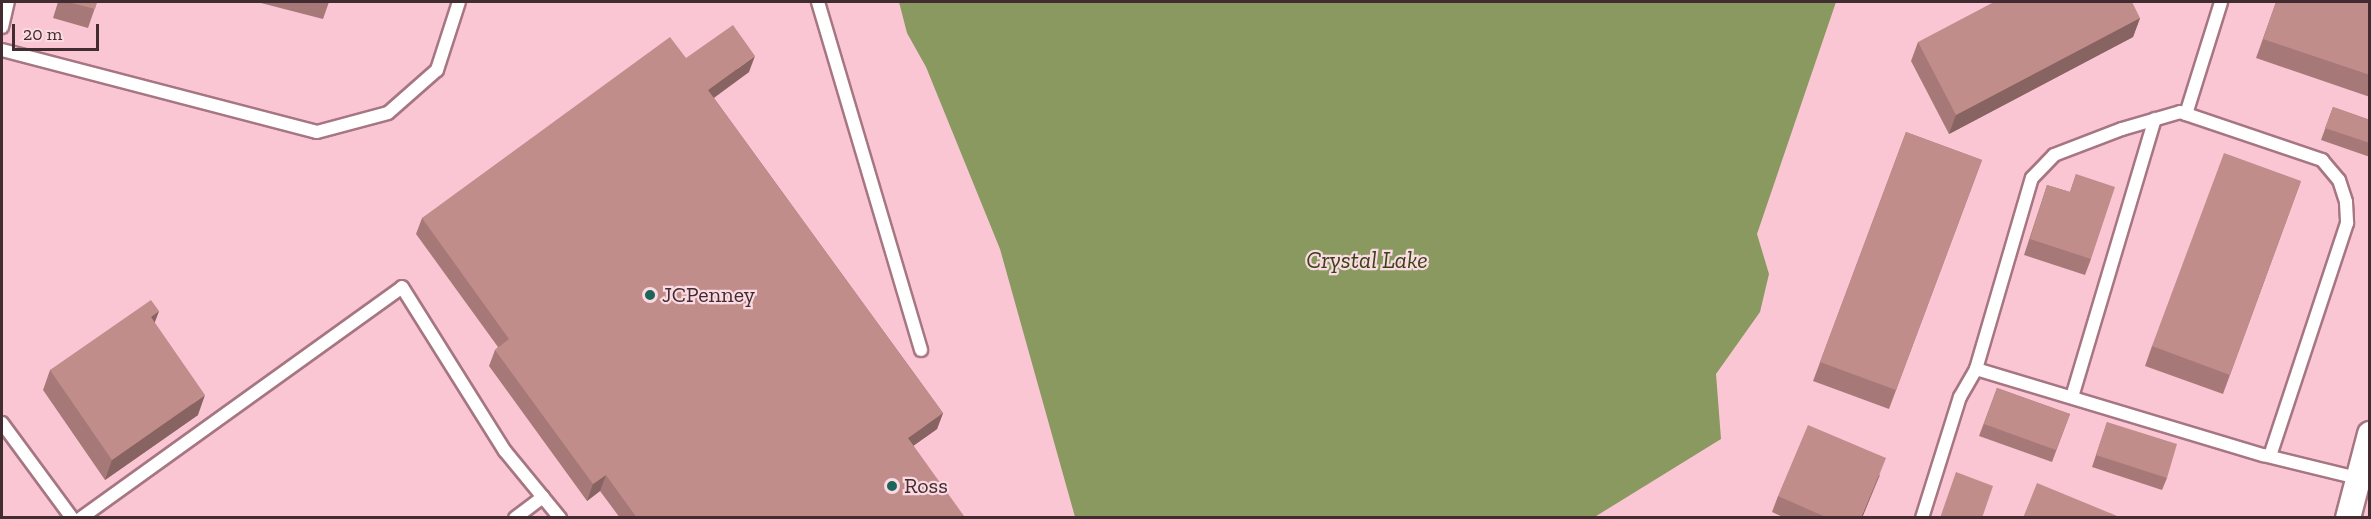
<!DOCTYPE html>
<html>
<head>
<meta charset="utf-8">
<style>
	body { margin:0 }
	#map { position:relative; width:2371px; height:519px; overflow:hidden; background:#fbc6d4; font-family:"Zilla Slab",serif }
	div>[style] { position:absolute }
	.water>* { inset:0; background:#89995f }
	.roads { filter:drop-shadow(2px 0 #a67683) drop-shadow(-2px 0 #a67683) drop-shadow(0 2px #a67683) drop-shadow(0 -2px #a67683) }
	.lane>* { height:12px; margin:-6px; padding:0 6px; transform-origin:6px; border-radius:6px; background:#fff }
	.street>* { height:24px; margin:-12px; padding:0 12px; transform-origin:12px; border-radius:12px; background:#fff }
	.wall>* { inset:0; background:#a67978 }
	.shaded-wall>* { inset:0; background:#876361 }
	.building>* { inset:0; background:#c18d8b }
	.dots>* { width:16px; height:16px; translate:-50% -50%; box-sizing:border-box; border:3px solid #fbdae2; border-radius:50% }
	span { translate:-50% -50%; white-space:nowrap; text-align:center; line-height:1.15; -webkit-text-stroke:4.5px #fbdae2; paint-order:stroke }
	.poi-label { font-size:22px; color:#412c32 }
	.left { translate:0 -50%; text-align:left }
	.water-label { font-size:24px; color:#384317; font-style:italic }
	.frame { position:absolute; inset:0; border:3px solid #412c32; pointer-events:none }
	.scale { position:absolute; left:12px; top:24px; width:87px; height:27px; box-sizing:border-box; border:3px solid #412c32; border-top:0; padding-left:8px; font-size:18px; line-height:21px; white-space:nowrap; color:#412c32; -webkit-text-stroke:4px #fbdae2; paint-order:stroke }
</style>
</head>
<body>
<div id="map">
	<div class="water">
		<i style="clip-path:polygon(899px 2px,1836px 2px,1757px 234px,1769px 274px,1760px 312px,1716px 374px,1721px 439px,1593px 518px,1075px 517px,1000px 249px,926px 67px,907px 33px)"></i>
	</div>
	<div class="roads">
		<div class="lane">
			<i style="left:818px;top:2px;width:363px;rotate:73.5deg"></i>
			<i style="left:2px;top:27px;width:26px;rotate:-77deg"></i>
			<i style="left:2px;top:50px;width:325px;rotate:14.6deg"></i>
			<i style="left:317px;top:132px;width:73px;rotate:-15deg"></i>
			<i style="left:388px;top:113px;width:65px;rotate:-41.3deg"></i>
			<i style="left:437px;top:70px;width:71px;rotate:-72.1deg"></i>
			<i style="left:2186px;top:114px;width:117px;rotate:-72.6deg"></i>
			<i style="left:1976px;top:369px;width:199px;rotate:-73.7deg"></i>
			<i style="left:2032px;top:178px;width:32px;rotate:-46deg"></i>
			<i style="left:2054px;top:155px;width:73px;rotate:-20.9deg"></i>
			<i style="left:2122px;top:129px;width:60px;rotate:-16.3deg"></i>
			<i style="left:2180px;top:112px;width:6px;rotate:18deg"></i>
			<i style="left:2186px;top:114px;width:144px;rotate:18.7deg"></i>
			<i style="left:2322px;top:160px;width:26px;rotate:50deg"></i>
			<i style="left:2339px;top:180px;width:23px;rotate:72deg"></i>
			<i style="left:2346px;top:202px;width:21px;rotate:87deg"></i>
			<i style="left:2347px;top:223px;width:245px;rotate:108.3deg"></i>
			<i style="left:2072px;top:397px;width:290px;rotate:-73.4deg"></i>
			<i style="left:2px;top:423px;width:118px;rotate:53.6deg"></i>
			<i style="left:81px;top:518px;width:395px;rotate:-35.7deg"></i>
			<i style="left:402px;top:287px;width:194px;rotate:57.9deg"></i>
			<i style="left:505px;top:451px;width:87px;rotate:50.6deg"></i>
			<i style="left:515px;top:518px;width:35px;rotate:-37deg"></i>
			<i style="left:1922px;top:518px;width:127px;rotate:-72.6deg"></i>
			<i style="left:1960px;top:397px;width:32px;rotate:-60deg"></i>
			<i style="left:1976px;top:369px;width:300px;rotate:16.7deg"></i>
			<i style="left:2263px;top:455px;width:97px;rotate:13.7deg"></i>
		</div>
		<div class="street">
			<i style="left:2348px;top:518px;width:87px;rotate:-75.3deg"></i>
		</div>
	</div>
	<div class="wall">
		<i style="clip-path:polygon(58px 2px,97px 2px,88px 28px,53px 18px)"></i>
		<i style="clip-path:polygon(257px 2px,329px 2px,323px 19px)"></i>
		<i style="clip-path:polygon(2276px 2px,2370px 2px,2370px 97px,2256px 58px)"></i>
		<i style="clip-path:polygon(2140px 18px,2133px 37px,1949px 134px,1911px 61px,1918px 42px)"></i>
		<i style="clip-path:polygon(686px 58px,749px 72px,714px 98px,943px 413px,937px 429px,913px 446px,964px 518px,620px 518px,600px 491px,587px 501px,489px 366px,495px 350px,498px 347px,416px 234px,422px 218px)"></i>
		<i style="clip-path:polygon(2333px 107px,2370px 120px,2370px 157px,2321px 140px)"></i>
		<i style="clip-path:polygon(1906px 132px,1982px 160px,1889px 409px,1813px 381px)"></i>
		<i style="clip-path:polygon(2076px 174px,2091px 259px,2085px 275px,2024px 255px,2047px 185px,2070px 192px)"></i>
		<i style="clip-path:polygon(2301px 181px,2223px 394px,2145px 366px,2152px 346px)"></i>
		<i style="clip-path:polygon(159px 311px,154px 322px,198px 415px,105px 480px,43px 390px,50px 370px)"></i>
		<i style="clip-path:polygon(1997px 388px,2070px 414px,2052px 462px,1979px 436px)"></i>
		<i style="clip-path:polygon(2107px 422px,2167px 478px,2162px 490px,2092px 467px)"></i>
		<i style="clip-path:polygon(1880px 475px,1862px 518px,1785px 518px,1772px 512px,1778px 496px)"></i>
	</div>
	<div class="shaded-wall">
		<i style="clip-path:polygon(2140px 18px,2133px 37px,1949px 134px,1956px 115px)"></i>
		<i style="clip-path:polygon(755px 56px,749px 72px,702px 106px,708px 90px)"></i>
		<i style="clip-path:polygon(159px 311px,152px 330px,151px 317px)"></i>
		<i style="clip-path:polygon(205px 395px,198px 415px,105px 480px,112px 460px)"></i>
		<i style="clip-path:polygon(943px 413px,937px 429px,902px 454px,908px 438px)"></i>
		<i style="clip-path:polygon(1886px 458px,1862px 518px,1861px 518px)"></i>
		<i style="clip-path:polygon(606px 475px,600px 491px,587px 501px,593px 484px)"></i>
	</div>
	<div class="building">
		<i style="clip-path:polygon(68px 2px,97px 2px,95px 9px)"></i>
		<i style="clip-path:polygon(1994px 2px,2132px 2px,2140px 18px,1956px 115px,1918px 42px)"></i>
		<i style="clip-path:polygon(2276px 2px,2370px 2px,2370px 75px,2263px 39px)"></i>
		<i style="clip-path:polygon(733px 25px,755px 56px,708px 90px,943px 413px,908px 438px,964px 516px,963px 518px,637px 518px,606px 475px,593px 484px,495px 350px,509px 339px,422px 218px,670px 37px,686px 58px)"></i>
		<i style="clip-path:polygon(2333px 107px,2370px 120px,2370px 143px,2325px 128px)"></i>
		<i style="clip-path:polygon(1906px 132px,1982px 160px,1896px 390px,1820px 362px)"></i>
		<i style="clip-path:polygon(2224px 153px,2301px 181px,2230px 375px,2152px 346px)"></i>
		<i style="clip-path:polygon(2076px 174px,2115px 187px,2091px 259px,2030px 239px,2047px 185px,2070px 192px)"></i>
		<i style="clip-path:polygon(151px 300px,159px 311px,151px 317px,205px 395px,112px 460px,50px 370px)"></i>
		<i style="clip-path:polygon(1997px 388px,2070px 414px,2056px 450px,1984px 424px)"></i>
		<i style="clip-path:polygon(2107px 422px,2177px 444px,2167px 478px,2096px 455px)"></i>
		<i style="clip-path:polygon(1808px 425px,1886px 458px,1861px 518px,1828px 518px,1778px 496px)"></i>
		<i style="clip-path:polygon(1956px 472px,1993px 486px,1982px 518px,1940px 518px)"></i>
		<i style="clip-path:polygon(2037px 483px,2122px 518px,2023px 518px)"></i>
	</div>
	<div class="dots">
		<i style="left:650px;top:295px;background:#1c655a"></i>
		<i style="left:892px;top:486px;background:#1c655a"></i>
	</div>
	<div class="poi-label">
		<span class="left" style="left:662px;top:295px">JCPenney</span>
		<span class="left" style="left:904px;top:486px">Ross</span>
	</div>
	<div class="water-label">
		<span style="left:1367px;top:260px">Crystal Lake</span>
	</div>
	<div class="frame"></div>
	<div class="scale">20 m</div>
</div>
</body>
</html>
